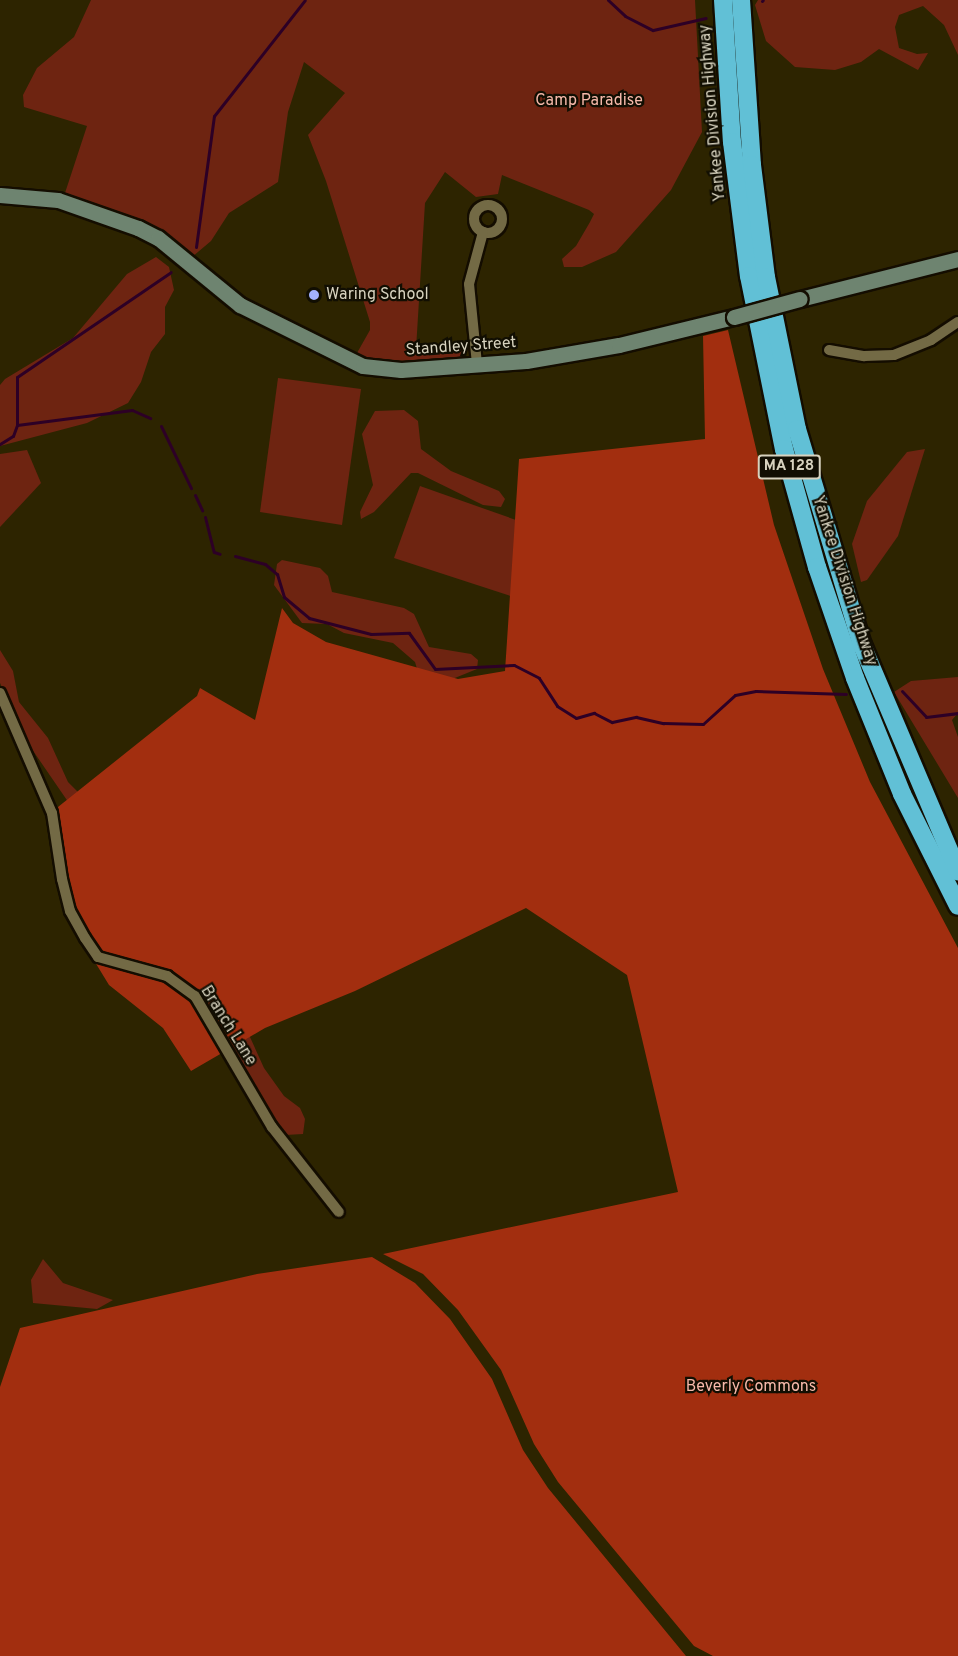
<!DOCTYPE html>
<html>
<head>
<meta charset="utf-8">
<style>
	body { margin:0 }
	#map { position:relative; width:958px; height:1656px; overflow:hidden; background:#2d2400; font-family:Overpass,sans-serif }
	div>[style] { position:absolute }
	.green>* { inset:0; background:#6e2411 }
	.forest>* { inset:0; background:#a22e0f }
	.stream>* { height:3px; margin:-1.5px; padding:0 1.5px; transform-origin:1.5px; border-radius:1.5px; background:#2d0026 }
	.roads { filter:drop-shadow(2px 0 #140d00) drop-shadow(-2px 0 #140d00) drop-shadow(0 2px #140d00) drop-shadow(0 -2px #140d00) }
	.street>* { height:10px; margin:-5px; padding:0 5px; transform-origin:5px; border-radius:5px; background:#736a45 }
	.street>.ring { margin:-5px; padding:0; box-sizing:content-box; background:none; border:10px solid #736a45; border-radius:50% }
	.secondary>* { height:15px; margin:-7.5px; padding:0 7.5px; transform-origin:7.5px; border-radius:7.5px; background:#6e8470 }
	.highway>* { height:18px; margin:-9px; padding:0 9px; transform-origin:9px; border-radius:9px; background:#61c0d6 }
	.bridges { filter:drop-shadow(2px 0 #140d00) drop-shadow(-2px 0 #140d00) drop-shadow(0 2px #140d00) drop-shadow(0 -2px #140d00) }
	.secondary-bridge>* { height:15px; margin:-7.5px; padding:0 7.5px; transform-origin:7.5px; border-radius:7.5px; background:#6e8470 }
	.dots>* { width:16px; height:16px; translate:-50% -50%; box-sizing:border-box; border:3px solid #110e02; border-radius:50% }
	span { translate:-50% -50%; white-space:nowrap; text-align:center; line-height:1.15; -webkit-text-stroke:4.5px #110e02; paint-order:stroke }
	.shield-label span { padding:2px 4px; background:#110e02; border:2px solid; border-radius:4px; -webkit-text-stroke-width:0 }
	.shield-label { font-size:15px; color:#d7d2be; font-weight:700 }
	.park-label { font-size:16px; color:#f7b9aa }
	.street-label { font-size:16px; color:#d7d2be }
	.poi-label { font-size:16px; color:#d7d2be }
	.left { translate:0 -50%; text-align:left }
</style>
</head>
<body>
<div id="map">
	<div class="green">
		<i style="clip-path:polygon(91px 0,695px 0,702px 132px,671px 190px,616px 252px,582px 267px,564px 267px,562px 259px,576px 246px,590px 222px,594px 214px,589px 210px,502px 175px,498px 194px,476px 197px,445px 172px,425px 203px,416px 349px,466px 347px,466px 354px,456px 360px,406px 363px,373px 360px,357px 353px,370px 330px,370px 322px,326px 181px,308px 135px,345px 93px,304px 62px,288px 112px,278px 182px,229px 213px,211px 241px,192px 257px,64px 196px,87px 126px,24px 107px,23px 95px,37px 68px,74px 37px)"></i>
		<i style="clip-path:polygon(758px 0,958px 0,958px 55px,944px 25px,923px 6px,899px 15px,895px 27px,899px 48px,917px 54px,928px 53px,918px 70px,879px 49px,861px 62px,835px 70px,795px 67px,766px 41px,755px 5px)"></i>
		<i style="clip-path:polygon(156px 257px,169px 267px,174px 290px,165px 307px,165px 334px,151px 352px,141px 382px,128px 403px,87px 423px,0 446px,0 385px,5px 379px,73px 338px,127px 274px)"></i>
		<i style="clip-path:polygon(278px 378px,361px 389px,342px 525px,260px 512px)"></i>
		<i style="clip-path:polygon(404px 410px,418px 421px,421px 449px,451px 471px,499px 491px,505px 499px,501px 507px,483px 505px,418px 473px,411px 473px,374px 512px,361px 519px,360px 512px,373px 485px,362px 434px,375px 411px)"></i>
		<i style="clip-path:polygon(925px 449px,898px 536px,867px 580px,861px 582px,852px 544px,867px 501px,907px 452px)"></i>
		<i style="clip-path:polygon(27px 450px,41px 483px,0 527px,0 454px)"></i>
		<i style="clip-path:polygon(420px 486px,550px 532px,526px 601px,394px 558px)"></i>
		<i style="clip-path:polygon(282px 560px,320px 568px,328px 576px,332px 592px,404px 608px,414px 614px,429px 647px,471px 654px,478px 660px,477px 669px,440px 684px,418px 672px,415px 662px,393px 643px,344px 633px,327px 624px,302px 623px,274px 585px,277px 564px)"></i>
		<i style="clip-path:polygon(0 650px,13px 671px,19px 702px,48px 738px,68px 782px,83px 797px,73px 809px,27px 742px,0 683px)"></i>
		<i style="clip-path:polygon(958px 677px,958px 713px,952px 720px,958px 737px,958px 798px,894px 692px,911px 681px)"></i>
		<i style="clip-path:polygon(240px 1015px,264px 1068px,284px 1096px,300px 1108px,305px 1119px,303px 1134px,285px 1135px,274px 1124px,215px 1031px)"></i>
		<i style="clip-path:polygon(43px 1259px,63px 1283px,113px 1300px,97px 1309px,33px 1303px,31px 1280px)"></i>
	</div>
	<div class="forest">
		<i style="clip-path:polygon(728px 330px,774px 525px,823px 669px,870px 782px,958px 948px,958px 1656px,713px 1656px,694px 1646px,558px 1482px,534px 1444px,501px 1370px,458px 1310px,423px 1274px,383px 1254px,678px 1192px,627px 975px,526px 908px,355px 991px,265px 1028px,191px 1071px,163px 1028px,109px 985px,76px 931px,58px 807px,197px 696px,200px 688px,255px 720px,282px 608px,293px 623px,326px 642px,458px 679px,505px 671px,519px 459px,705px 439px,703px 336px)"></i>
		<i style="clip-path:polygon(372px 1257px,415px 1283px,450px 1319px,492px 1379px,523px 1450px,548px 1488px,686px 1656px,0 1656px,0 1387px,20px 1328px,257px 1274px)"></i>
	</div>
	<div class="stream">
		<i style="left:608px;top:0;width:23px;rotate:43deg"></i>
		<i style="left:625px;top:16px;width:31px;rotate:27deg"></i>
		<i style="left:653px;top:30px;width:54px;rotate:-12.8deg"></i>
		<i style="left:762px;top:1px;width:1px;rotate:-45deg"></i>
		<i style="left:196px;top:247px;width:132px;rotate:-82.2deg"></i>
		<i style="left:214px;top:116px;width:147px;rotate:-51.9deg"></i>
		<i style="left:17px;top:425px;width:116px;rotate:-7.4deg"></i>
		<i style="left:132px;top:410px;width:20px;rotate:24deg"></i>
		<i style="left:161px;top:426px;width:69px;rotate:64.2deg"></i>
		<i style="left:0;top:444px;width:15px;rotate:-32deg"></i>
		<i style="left:13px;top:436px;width:12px;rotate:-70deg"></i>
		<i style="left:17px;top:425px;width:48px;rotate:-90deg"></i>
		<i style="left:17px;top:377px;width:186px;rotate:-34.3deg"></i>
		<i style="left:195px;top:495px;width:17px;rotate:65deg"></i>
		<i style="left:205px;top:517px;width:36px;rotate:76deg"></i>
		<i style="left:214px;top:552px;width:6px;rotate:18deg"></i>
		<i style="left:235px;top:556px;width:31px;rotate:15deg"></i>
		<i style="left:265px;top:564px;width:16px;rotate:40deg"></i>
		<i style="left:277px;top:574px;width:24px;rotate:73deg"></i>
		<i style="left:284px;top:597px;width:33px;rotate:40deg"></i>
		<i style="left:309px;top:618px;width:64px;rotate:14.5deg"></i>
		<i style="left:371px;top:634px;width:38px;rotate:-2deg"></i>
		<i style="left:409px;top:633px;width:44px;rotate:54.2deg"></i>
		<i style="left:435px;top:669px;width:79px;rotate:-2.9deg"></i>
		<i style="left:514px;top:665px;width:28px;rotate:27deg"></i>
		<i style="left:539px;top:678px;width:33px;rotate:57deg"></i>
		<i style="left:557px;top:706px;width:22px;rotate:32deg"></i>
		<i style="left:576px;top:718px;width:19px;rotate:-16deg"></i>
		<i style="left:594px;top:713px;width:20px;rotate:27deg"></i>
		<i style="left:612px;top:722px;width:25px;rotate:-12deg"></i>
		<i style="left:636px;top:717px;width:28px;rotate:13deg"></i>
		<i style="left:663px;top:723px;width:40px;rotate:1.4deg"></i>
		<i style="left:703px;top:724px;width:43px;rotate:-42.2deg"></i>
		<i style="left:735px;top:695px;width:21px;rotate:-11deg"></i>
		<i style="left:756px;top:691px;width:90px;rotate:1.9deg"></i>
		<i style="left:902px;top:691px;width:35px;rotate:47deg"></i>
		<i style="left:926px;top:717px;width:32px;rotate:-7deg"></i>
	</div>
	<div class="roads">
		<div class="street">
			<i class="ring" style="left:474px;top:205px;width:18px;height:18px"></i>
			<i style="left:829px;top:350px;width:36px;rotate:10deg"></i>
			<i style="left:864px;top:356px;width:30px;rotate:-2deg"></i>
			<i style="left:894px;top:355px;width:40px;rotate:-22deg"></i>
			<i style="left:931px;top:340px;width:32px;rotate:-34deg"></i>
			<i style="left:477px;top:364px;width:80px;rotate:-95.7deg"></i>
			<i style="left:469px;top:284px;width:54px;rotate:-74.9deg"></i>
			<i style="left:0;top:693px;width:131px;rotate:66.6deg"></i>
			<i style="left:52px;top:813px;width:67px;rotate:81.4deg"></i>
			<i style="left:62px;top:879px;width:33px;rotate:76deg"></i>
			<i style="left:70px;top:911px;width:31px;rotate:61deg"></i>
			<i style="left:85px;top:938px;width:23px;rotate:56deg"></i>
			<i style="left:98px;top:957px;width:72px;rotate:15.4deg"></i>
			<i style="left:167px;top:976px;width:34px;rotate:36deg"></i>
			<i style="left:195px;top:996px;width:152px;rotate:59.6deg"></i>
			<i style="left:272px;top:1127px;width:108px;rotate:51.8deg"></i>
		</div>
		<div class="secondary">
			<i style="left:0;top:195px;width:58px;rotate:4.9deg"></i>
			<i style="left:58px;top:200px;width:85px;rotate:19.3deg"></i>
			<i style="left:138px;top:228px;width:22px;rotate:27deg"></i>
			<i style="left:158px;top:238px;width:106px;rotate:39.3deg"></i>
			<i style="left:240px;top:305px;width:137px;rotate:26.4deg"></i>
			<i style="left:363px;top:366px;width:38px;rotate:6deg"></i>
			<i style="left:401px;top:370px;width:125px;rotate:-4.1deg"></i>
			<i style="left:526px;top:361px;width:94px;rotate:-9.8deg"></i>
			<i style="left:619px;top:345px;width:118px;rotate:-13.7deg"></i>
			<i style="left:800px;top:299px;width:163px;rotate:-14.2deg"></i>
		</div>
		<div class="highway">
			<i style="left:723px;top:0;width:142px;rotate:86.4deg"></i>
			<i style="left:732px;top:142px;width:135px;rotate:82.8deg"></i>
			<i style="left:749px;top:276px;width:177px;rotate:78.6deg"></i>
			<i style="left:784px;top:449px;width:123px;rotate:74.4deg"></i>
			<i style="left:817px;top:567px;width:117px;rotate:71.1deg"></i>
			<i style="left:855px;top:678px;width:125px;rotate:67.9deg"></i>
			<i style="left:902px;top:794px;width:125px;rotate:63.4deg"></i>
			<i style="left:741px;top:0;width:165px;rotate:86.2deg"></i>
			<i style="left:752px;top:165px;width:113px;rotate:82.9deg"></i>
			<i style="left:766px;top:277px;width:155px;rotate:78.5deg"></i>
			<i style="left:797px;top:429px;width:226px;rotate:73.3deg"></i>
			<i style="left:862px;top:645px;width:246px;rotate:67deg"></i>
		</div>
	</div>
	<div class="bridges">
		<div class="secondary-bridge">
			<i style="left:734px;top:317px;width:68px;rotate:-15.3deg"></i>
		</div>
	</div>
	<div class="dots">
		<i style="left:314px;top:295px;background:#a3b2fd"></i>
	</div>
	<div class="shield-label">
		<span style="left:789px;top:467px">MA 128</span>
	</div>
	<div class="park-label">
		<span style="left:589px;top:101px">Camp Paradise</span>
		<span style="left:751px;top:1387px">Beverly Commons</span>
	</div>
	<div class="street-label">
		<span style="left:713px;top:113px;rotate:-95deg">Yankee Division Highway</span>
		<span style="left:461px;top:347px;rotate:-4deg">Standley Street</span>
		<span style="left:844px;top:581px;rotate:72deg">Yankee Division Highway</span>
		<span style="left:228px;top:1026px;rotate:58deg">Branch Lane</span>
	</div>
	<div class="poi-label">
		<span class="left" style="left:326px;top:295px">Waring School</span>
	</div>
</div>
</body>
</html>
